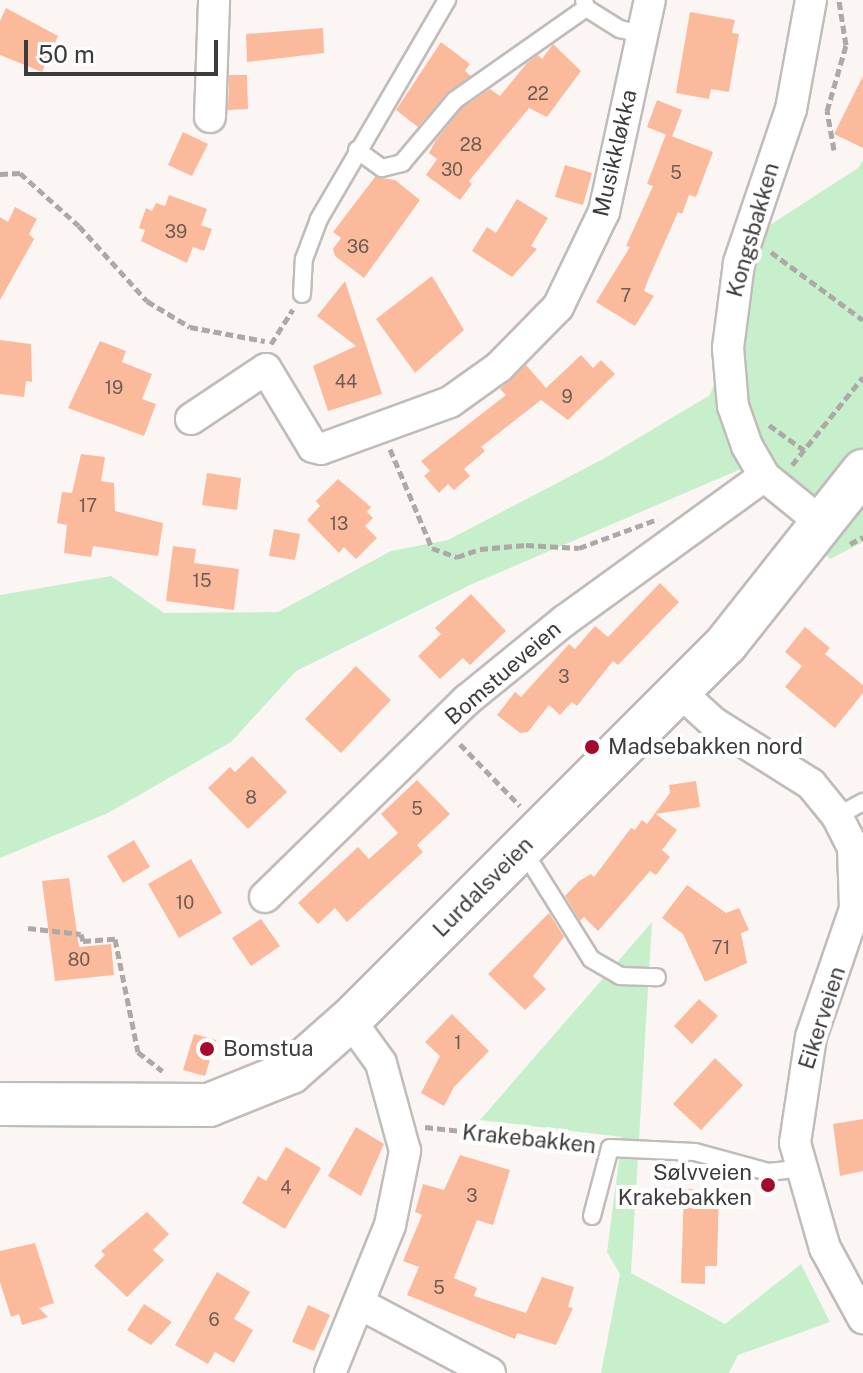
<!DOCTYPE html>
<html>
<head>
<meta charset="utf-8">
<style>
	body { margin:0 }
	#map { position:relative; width:863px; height:1373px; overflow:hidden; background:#fbf6f4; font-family:"Public Sans",sans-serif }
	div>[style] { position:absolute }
	.green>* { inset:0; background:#c7efcc }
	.building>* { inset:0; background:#fcba9d }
	.path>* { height:5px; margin-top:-2.5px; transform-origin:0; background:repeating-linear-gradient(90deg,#ada9a7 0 8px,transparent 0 12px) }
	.roads { filter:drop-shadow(2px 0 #c1bcba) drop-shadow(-2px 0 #c1bcba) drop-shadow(0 2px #c1bcba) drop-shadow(0 -2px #c1bcba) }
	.service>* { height:16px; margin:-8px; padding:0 8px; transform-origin:8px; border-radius:8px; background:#fff }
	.minor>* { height:30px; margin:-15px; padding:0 15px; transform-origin:15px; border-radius:15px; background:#fff }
	.secondary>* { height:42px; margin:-21px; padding:0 21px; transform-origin:21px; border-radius:21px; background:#fff }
	.dots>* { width:22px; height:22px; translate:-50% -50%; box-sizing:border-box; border:4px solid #fff; border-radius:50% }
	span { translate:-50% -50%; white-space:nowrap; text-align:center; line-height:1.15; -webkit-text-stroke:8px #fff; paint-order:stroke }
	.number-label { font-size:18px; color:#6e5c54 }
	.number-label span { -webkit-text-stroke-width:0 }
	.street-label { font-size:22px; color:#3e3c3b }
	.poi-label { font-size:22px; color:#3e3c3b }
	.left { translate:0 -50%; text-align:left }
	.right { translate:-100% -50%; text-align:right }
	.scale { position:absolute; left:24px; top:40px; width:194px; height:36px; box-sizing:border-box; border:4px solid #3e3c3b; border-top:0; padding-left:10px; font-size:24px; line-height:28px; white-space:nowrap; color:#3e3c3b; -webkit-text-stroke:6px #fff; paint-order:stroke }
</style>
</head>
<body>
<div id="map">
	<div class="green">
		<i style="clip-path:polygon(863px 160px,863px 542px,830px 559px,741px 469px,470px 585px,296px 671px,231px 742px,108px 813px,0 858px,0 595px,111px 576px,164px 613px,278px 612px,391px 551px,448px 540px,603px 459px,710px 395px,770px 225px,858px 168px)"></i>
		<i style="clip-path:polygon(652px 922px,631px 1273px,725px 1324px,801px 1264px,830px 1322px,738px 1355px,729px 1373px,601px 1373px,620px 1274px,607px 1252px,622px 1137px,480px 1120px)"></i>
	</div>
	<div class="building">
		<i style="clip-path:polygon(6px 8px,58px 36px,42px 72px,0 55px,0 21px)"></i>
		<i style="clip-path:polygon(690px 12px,735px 20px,732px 33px,739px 34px,729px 92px,711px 89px,709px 99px,676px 93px)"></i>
		<i style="clip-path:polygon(323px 28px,324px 53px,247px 62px,246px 34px)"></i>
		<i style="clip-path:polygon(441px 42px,470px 64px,465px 71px,471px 76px,447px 93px,418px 127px,396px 110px)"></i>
		<i style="clip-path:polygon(553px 44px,581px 71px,547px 117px,529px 108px,469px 181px,472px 184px,460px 200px,426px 175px,437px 159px,429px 153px,436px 140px,462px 108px,490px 89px,500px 96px,527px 63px,538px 55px,542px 59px)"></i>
		<i style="clip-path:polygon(229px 75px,247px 75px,248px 109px,228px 110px)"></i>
		<i style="clip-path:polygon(863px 76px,863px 148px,834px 134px)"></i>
		<i style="clip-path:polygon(657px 100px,682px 110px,672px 137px,647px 127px)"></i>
		<i style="clip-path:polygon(183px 132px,208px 144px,192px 176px,168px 165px)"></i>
		<i style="clip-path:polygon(666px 134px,713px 152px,696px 197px,689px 195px,682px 214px,678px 212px,648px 280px,644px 291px,654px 296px,635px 326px,596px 302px,630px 247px,626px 246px,653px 186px,647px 184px)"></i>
		<i style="clip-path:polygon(565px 165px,592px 173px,583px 205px,555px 197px)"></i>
		<i style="clip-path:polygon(375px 177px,395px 180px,420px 200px,364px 278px,335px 256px,333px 249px,341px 238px,333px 232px)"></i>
		<i style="clip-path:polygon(169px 195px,207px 209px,201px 225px,212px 229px,204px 251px,193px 247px,187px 263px,141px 241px,145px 230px,139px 228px,146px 208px,152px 211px,156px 203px,165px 206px)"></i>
		<i style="clip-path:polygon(517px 199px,548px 218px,531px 246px,537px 249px,512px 277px,472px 251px,487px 227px,496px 233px)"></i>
		<i style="clip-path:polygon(15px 207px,37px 219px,29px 234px,34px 239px,0 300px,0 217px,8px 222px)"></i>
		<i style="clip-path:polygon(432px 276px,464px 330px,415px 373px,376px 319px)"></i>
		<i style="clip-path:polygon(345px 281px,382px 394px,328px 411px,313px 366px,356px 346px,317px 316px)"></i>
		<i style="clip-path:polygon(0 340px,31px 344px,32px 382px,26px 381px,24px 397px,0 394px)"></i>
		<i style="clip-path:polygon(100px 341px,126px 351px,122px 362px,152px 374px,142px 399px,156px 404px,144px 436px,68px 408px)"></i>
		<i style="clip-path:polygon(581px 355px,593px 368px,601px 360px,615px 374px,568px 420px,541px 400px,481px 447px,485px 451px,464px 469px,470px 476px,454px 490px,448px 484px,439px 493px,424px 476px,430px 471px,421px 461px,506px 395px,500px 389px,526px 365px,546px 388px)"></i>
		<i style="clip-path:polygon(81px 454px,105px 457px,101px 481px,114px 483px,115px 511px,163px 523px,158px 556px,93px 546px,91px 557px,64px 553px,67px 525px,57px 523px,62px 492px,72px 493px)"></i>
		<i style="clip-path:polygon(207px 473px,241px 478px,237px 510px,202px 505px)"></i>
		<i style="clip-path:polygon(338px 479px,371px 507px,367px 512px,373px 518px,365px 526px,377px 538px,356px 559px,344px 547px,339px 553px,307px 520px,320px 506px,316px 501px)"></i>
		<i style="clip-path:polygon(274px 529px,300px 534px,295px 560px,269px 556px)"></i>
		<i style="clip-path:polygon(173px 546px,196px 549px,194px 563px,239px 569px,234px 610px,166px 601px)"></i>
		<i style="clip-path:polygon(660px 583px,679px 602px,618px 665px,613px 661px,577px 706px,572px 702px,560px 715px,549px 705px,528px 732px,520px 733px,497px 715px,515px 692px,521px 697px,569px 644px,575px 649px,595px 626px,608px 637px)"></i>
		<i style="clip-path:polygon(471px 594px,506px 631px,470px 665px,463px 658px,440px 679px,418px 656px,441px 634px,435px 628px)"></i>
		<i style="clip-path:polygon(805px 627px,830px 648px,825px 654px,863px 685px,863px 693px,835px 728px,785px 687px,802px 666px,785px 652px)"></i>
		<i style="clip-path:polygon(356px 666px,391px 700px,341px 753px,305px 719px)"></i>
		<i style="clip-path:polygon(252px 756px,287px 792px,248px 829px,208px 788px,230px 767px,235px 772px)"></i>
		<i style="clip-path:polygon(417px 780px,450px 814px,417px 845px,423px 852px,347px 922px,335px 908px,318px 924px,298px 903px,358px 847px,369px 859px,398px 833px,381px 814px)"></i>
		<i style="clip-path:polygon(696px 781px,700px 807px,656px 814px,677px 830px,662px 850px,670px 857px,656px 875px,650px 871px,598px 931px,584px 917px,580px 921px,565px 896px,579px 881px,591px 874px,594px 877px,631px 828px,635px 830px,642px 820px,647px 824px,670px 793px,669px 785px)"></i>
		<i style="clip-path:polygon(134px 840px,150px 867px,123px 883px,107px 856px)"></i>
		<i style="clip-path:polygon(191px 859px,222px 913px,179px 938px,148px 884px)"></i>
		<i style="clip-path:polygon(69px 878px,79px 947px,111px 944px,114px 975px,55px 981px,42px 881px)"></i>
		<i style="clip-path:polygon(687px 885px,726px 913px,739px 908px,749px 930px,741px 933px,747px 963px,705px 982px,683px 934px,662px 918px)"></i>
		<i style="clip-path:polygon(549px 913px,564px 937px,533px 976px,546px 989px,525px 1010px,488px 974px)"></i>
		<i style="clip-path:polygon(261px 919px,280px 946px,251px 966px,232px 938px)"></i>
		<i style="clip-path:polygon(699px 999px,718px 1016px,692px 1044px,674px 1026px)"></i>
		<i style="clip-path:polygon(452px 1014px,489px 1051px,454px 1087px,444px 1106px,421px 1093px,440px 1056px,425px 1042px)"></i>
		<i style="clip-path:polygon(194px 1034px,216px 1040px,205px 1076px,183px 1070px)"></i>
		<i style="clip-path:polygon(715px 1058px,743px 1085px,701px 1130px,673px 1104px)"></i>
		<i style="clip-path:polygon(863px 1119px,863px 1171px,840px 1176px,833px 1124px)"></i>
		<i style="clip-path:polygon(356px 1127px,384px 1144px,361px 1196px,328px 1176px)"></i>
		<i style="clip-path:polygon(286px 1147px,321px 1168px,285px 1229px,242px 1203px,258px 1176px,266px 1181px)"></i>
		<i style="clip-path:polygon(460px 1155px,510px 1170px,493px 1225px,477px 1220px,454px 1278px,477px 1288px,474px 1296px,526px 1313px,542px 1277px,574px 1287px,568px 1307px,573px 1308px,556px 1345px,517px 1333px,515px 1339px,407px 1295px,419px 1267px,403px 1261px,422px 1215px,415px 1212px,423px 1184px,444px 1190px)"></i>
		<i style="clip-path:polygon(684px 1189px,719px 1190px,717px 1266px,705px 1266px,705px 1284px,681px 1283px)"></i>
		<i style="clip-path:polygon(147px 1212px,169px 1234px,153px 1250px,164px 1260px,127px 1297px,94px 1266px,105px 1255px,101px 1251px)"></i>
		<i style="clip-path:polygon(35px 1243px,54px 1303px,39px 1308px,48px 1317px,22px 1325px,19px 1314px,11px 1317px,0 1282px,0 1251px)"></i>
		<i style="clip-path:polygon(217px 1272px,250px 1292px,234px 1319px,253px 1330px,234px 1363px,215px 1352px,208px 1364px,175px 1345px)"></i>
		<i style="clip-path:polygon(144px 1304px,172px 1322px,151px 1345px,127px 1330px)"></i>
		<i style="clip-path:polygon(308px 1305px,330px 1315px,314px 1351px,292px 1342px)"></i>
	</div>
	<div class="path">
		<i style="left:834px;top:150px;width:40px;rotate:-100deg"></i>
		<i style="left:827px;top:111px;width:69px;rotate:-73.9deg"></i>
		<i style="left:846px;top:45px;width:45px;rotate:-99deg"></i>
		<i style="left:0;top:174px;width:20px;rotate:-3deg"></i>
		<i style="left:20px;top:173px;width:79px;rotate:41.9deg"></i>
		<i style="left:79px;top:226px;width:101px;rotate:47.8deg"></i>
		<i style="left:147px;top:301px;width:50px;rotate:31.2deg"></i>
		<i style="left:190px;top:327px;width:76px;rotate:10.6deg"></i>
		<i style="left:771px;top:252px;width:114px;rotate:36.5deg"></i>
		<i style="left:271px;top:344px;width:41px;rotate:-57.8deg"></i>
		<i style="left:769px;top:425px;width:43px;rotate:35.5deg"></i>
		<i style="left:390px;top:449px;width:108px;rotate:67deg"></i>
		<i style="left:432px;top:548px;width:27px;rotate:20deg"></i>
		<i style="left:457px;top:557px;width:24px;rotate:-19deg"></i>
		<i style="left:480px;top:549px;width:46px;rotate:-5deg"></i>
		<i style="left:526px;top:545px;width:53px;rotate:3.2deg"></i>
		<i style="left:579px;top:548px;width:84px;rotate:-20.2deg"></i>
		<i style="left:792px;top:465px;width:113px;rotate:-51.1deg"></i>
		<i style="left:850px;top:544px;width:15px;rotate:-28deg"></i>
		<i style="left:460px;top:744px;width:86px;rotate:45.9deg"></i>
		<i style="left:28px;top:928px;width:53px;rotate:6.5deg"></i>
		<i style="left:81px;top:934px;width:7px;rotate:74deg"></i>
		<i style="left:83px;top:941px;width:32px;rotate:-4deg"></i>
		<i style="left:115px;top:939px;width:115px;rotate:78.5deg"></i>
		<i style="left:138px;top:1052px;width:31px;rotate:38deg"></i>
		<i style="left:425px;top:1127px;width:166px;rotate:6.2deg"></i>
	</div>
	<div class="roads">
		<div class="service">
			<i style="left:584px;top:0;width:8px;rotate:76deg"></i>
			<i style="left:586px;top:8px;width:40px;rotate:32deg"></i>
			<i style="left:620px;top:29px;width:25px;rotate:14deg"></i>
			<i style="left:357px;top:150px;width:31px;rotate:36deg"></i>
			<i style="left:382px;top:168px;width:21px;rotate:-14deg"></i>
			<i style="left:402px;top:163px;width:82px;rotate:-49.9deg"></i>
			<i style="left:455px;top:100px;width:160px;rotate:-35.1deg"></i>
			<i style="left:302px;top:294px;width:35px;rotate:-87deg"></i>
			<i style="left:304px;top:259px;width:43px;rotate:-69.4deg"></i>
			<i style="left:319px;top:219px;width:254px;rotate:-59.7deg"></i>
			<i style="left:837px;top:816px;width:30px;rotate:-28deg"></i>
			<i style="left:523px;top:850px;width:128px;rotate:58deg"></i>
			<i style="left:591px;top:959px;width:34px;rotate:30deg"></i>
			<i style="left:620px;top:976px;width:37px;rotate:2deg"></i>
			<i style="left:592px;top:1216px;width:70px;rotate:-75.2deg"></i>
			<i style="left:610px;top:1148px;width:85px;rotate:2.7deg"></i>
			<i style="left:695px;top:1152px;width:76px;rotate:15.3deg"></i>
			<i style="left:768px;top:1172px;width:30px;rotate:-6deg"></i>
		</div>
		<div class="minor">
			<i style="left:811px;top:0;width:111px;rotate:100.4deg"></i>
			<i style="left:791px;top:109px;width:163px;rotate:108.7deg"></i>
			<i style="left:739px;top:263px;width:86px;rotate:97.4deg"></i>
			<i style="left:728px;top:348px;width:58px;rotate:85.1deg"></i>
			<i style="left:733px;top:406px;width:42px;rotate:70.7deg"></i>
			<i style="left:747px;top:446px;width:34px;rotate:60deg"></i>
			<i style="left:764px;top:476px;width:77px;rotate:39.2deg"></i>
			<i style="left:210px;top:117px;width:117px;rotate:-88deg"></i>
			<i style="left:191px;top:419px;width:90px;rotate:-33.7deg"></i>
			<i style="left:266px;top:369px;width:91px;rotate:58.9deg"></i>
			<i style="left:313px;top:447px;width:8px;rotate:14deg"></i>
			<i style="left:321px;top:449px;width:137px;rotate:-20deg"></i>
			<i style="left:450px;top:402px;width:60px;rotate:-35.5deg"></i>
			<i style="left:499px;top:367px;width:84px;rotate:-45.5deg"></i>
			<i style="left:558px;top:307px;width:106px;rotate:-64.2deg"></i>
			<i style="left:604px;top:212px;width:217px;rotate:-77.8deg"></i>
			<i style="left:680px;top:692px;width:46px;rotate:42.4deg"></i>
			<i style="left:714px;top:723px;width:115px;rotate:32.2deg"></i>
			<i style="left:811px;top:784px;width:41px;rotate:50.9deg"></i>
			<i style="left:837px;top:816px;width:36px;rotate:63deg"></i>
			<i style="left:853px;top:848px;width:61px;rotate:88.1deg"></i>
			<i style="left:855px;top:909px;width:135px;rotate:109deg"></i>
			<i style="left:811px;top:1037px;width:107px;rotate:98.6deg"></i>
			<i style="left:795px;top:1143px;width:109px;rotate:74.1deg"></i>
			<i style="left:825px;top:1248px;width:80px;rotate:61.5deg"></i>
			<i style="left:265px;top:897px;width:282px;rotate:-44.3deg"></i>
			<i style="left:467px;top:700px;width:125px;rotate:-39.2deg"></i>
			<i style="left:564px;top:621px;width:247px;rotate:-35.9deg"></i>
			<i style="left:362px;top:1305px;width:145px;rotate:28deg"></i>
			<i style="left:330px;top:1373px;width:160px;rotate:-67.9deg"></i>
			<i style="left:390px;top:1225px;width:76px;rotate:-78.5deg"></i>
			<i style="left:405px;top:1151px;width:91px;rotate:-105.3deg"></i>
			<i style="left:381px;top:1063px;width:53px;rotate:-125.8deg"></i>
		</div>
		<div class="secondary">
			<i style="left:0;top:1104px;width:209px;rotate:0.3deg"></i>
			<i style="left:209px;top:1105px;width:88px;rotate:-21.9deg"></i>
			<i style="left:291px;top:1072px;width:79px;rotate:-41.4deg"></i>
			<i style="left:350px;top:1020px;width:532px;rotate:-45deg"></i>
			<i style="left:726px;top:644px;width:221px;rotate:-51.6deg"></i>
		</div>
	</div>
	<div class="dots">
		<i style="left:592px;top:747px;background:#a5092b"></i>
		<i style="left:207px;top:1049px;background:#a5092b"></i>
		<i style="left:768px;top:1185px;background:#a5092b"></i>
	</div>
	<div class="number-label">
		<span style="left:538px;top:94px">22</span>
		<span style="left:471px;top:145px">28</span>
		<span style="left:452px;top:170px">30</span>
		<span style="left:676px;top:173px">5</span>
		<span style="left:176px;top:232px">39</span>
		<span style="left:358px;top:247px">36</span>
		<span style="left:626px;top:296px">7</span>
		<span style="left:346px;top:382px">44</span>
		<span style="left:114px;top:388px">19</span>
		<span style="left:567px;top:397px">9</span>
		<span style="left:88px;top:506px">17</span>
		<span style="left:339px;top:524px">13</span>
		<span style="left:202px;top:581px">15</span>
		<span style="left:564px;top:677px">3</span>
		<span style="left:251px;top:798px">8</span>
		<span style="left:417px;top:809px">5</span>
		<span style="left:185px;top:903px">10</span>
		<span style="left:721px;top:948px">71</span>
		<span style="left:79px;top:960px">80</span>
		<span style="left:458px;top:1043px">1</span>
		<span style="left:286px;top:1188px">4</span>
		<span style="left:472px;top:1196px">3</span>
		<span style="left:439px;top:1288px">5</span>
		<span style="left:214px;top:1320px">6</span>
	</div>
	<div class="street-label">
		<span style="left:615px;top:153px;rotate:-77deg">Musikkløkka</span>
		<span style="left:753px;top:230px;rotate:-74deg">Kongsbakken</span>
		<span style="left:503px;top:673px;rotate:-41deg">Bomstueveien</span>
		<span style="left:483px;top:887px;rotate:-45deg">Lurdalsveien</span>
		<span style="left:822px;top:1018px;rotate:-72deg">Eikerveien</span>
		<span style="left:529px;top:1139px;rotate:6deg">Krakebakken</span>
	</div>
	<div class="poi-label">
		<span class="left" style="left:608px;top:747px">Madsebakken nord</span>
		<span class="left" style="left:223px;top:1049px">Bomstua</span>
		<span class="right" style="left:752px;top:1185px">Sølvveien<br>Krakebakken</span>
	</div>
	<div class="scale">50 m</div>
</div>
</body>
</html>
